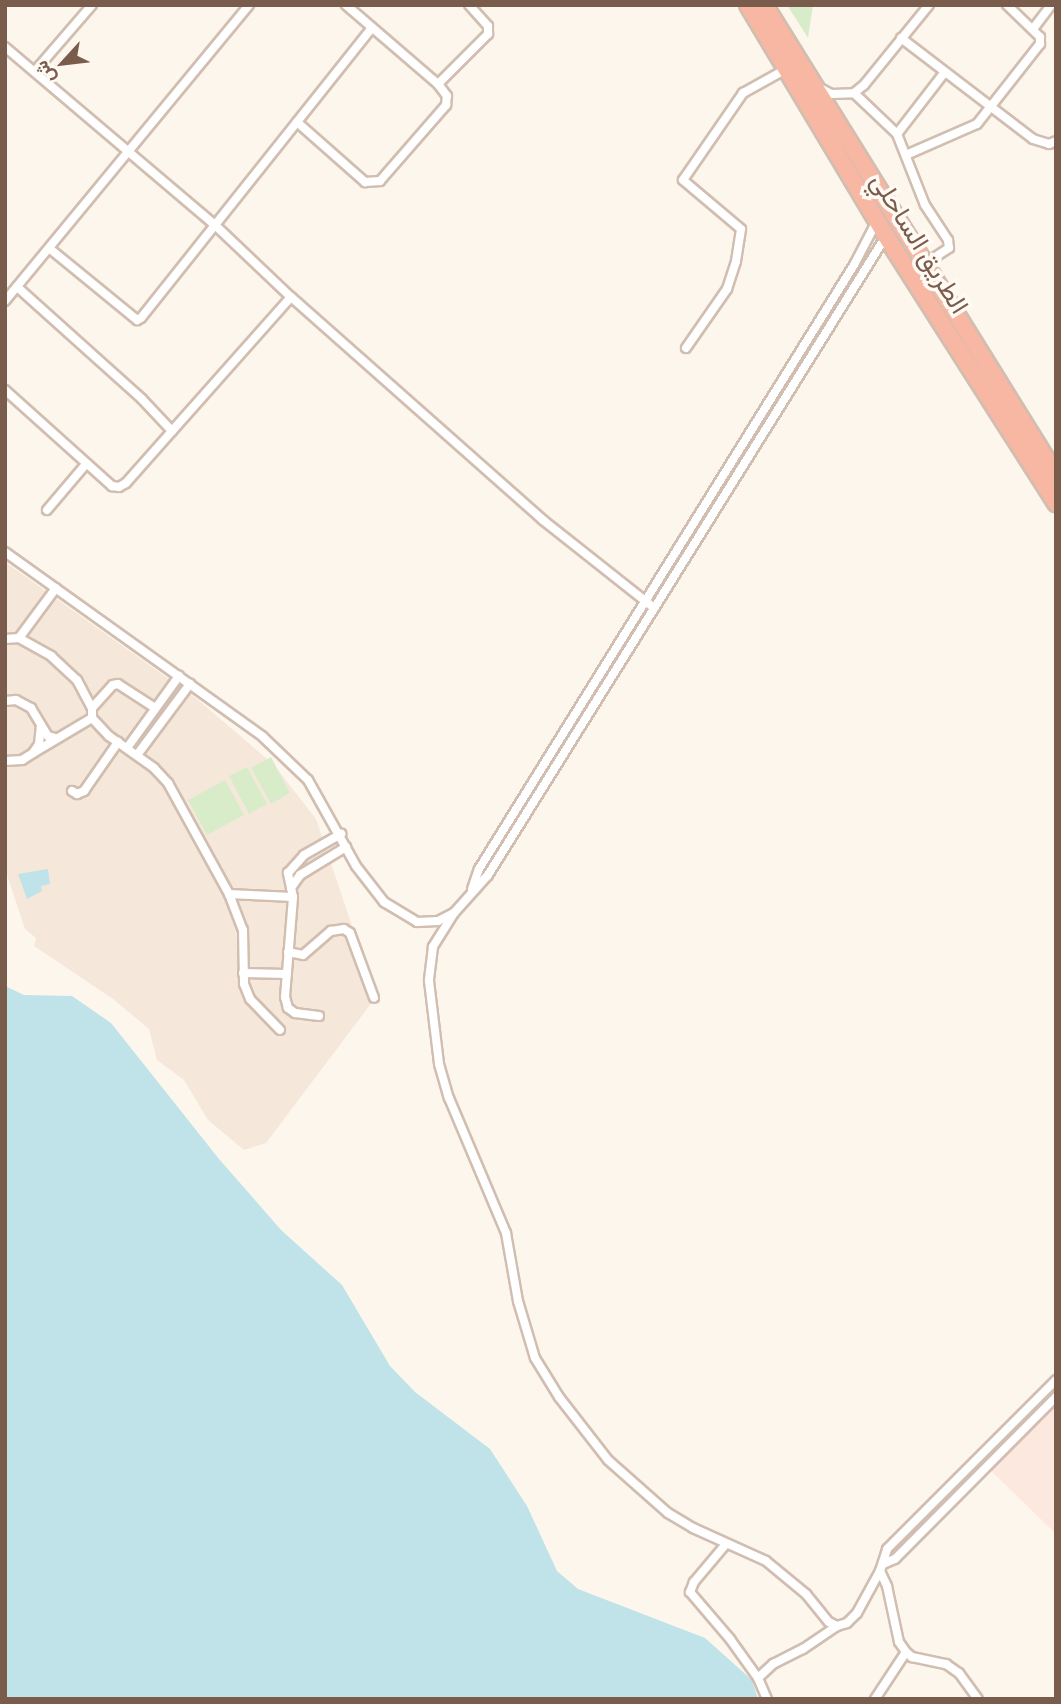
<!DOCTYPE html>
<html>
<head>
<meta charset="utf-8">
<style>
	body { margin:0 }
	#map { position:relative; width:1061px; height:1704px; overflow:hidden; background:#fdf6ec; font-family:"Titillium Web",Vazirmatn,sans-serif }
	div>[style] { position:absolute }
	.residential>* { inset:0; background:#f5e8da }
	.commercial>* { inset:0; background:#fde8e0 }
	.green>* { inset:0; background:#d8ecc9 }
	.water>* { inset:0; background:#bfe3e8 }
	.roads { filter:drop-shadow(2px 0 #d1beb0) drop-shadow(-2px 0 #d1beb0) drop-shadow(0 2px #d1beb0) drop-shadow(0 -2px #d1beb0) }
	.street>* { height:8px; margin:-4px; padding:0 4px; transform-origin:4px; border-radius:4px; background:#fff }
	.highway>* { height:16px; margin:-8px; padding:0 8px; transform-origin:8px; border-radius:8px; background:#f7b7a3 }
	span { translate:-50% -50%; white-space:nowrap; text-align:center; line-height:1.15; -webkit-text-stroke:7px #fffaf3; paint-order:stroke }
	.street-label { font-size:26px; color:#7a5c4d }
	.frame { position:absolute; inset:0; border:7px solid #7a5c4d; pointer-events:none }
	.north { position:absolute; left:28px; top:28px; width:70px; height:70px; -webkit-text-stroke:5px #fffaf3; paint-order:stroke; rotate:243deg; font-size:19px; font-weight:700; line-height:28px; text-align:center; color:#7a5c4d }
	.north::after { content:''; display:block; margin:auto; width:24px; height:32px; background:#7a5c4d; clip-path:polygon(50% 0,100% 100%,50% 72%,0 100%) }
</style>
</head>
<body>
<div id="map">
	<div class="residential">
		<i style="clip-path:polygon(5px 562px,197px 699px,274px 765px,316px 819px,376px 997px,266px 1143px,244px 1150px,208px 1120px,184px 1080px,157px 1060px,149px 1029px,113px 999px,34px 946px,36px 938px,25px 929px,5px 869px)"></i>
	</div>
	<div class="commercial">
		<i style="clip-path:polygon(1056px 1400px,1056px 1534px,988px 1468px)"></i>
	</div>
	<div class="green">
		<i style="clip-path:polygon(787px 5px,813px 5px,808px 38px)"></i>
		<i style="clip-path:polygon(271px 757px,290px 793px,271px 804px,251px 768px)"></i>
		<i style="clip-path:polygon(247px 767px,267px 804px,249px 814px,229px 776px)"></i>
		<i style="clip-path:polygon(225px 780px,244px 815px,207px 835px,188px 800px)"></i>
	</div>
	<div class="water">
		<i style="clip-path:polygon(48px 869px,50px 884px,41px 886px,42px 891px,27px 899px,18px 874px)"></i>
		<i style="clip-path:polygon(5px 986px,24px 995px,72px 996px,111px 1023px,219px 1159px,281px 1230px,342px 1285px,390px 1366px,415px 1392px,490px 1449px,527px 1506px,557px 1571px,578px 1589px,705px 1638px,752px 1680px,758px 1699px,5px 1699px)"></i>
	</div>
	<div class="roads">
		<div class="street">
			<i style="left:346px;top:5px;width:121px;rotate:40.7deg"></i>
			<i style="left:1033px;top:29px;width:30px;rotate:-53deg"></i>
			<i style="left:901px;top:38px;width:166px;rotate:37.4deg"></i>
			<i style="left:1033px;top:139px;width:17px;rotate:17deg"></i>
			<i style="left:1049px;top:144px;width:8px;rotate:-23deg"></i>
			<i style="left:5px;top:47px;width:275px;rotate:40.3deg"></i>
			<i style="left:215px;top:225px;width:105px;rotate:43.5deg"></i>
			<i style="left:291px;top:297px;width:337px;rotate:41.5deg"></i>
			<i style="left:543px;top:520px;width:142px;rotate:38.4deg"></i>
			<i style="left:35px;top:71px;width:87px;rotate:-49.2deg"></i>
			<i style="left:818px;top:87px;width:15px;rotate:28deg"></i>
			<i style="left:831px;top:94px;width:23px;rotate:-2deg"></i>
			<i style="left:854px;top:93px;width:13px;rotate:-39deg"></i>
			<i style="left:864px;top:85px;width:103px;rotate:-50.9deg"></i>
			<i style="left:854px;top:93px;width:59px;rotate:43.6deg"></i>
			<i style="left:897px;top:134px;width:76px;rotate:68.5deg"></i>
			<i style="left:925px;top:205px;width:42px;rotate:56.7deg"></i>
			<i style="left:948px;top:240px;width:8px;rotate:83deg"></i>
			<i style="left:949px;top:248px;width:31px;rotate:147deg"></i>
			<i style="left:297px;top:122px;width:91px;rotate:41.4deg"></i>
			<i style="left:365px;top:182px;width:15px;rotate:-4deg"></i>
			<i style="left:380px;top:181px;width:101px;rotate:-49deg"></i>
			<i style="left:446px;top:105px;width:9px;rotate:-84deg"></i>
			<i style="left:447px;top:96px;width:15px;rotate:-127deg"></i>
			<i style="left:438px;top:84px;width:71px;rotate:-45deg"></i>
			<i style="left:488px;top:34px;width:8px;rotate:-90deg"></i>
			<i style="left:488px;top:26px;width:28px;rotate:-132deg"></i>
			<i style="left:897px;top:134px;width:78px;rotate:-52.3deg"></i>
			<i style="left:906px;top:155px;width:77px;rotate:-23.6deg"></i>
			<i style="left:977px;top:124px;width:102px;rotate:-51.8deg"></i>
			<i style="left:1040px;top:44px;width:7px;rotate:-90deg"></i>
			<i style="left:1040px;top:37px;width:46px;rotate:-135.9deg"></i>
			<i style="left:49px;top:248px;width:114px;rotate:39.3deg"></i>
			<i style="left:137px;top:320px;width:4px;rotate:-27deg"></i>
			<i style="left:141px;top:318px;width:371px;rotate:-51.5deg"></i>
			<i style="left:5px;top:301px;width:384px;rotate:-50.5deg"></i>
			<i style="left:686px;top:348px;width:72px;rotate:-55.2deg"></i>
			<i style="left:727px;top:289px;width:29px;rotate:-72deg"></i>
			<i style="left:736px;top:261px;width:32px;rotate:-81deg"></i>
			<i style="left:741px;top:229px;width:76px;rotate:-139.8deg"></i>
			<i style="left:683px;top:180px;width:106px;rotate:-55.4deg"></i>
			<i style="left:743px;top:93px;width:49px;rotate:-29.2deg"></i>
			<i style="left:5px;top:390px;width:144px;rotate:41.9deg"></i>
			<i style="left:112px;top:486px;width:7px;rotate:8deg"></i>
			<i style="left:119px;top:487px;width:8px;rotate:-30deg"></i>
			<i style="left:126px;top:483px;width:69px;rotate:-48.5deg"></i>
			<i style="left:172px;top:431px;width:44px;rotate:-133.2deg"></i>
			<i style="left:142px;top:399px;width:168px;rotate:-138.1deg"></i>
			<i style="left:172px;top:431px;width:179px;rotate:-48.4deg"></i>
			<i style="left:47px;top:510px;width:60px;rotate:-49.7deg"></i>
			<i style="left:5px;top:552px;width:317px;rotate:35.6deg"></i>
			<i style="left:263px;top:737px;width:62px;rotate:43.7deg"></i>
			<i style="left:308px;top:780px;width:98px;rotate:60.8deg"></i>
			<i style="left:356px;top:866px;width:46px;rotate:52.1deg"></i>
			<i style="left:384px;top:902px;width:39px;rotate:31deg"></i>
			<i style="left:417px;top:922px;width:21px;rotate:-3deg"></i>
			<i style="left:438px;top:921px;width:18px;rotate:-27deg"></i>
			<i style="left:454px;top:913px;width:51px;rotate:-48.2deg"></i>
			<i style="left:488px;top:875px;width:753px;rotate:-58.08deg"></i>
			<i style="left:19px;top:638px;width:37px;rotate:29deg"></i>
			<i style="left:51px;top:656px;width:35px;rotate:43deg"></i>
			<i style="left:77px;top:680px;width:32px;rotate:62deg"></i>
			<i style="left:92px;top:708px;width:10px;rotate:90deg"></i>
			<i style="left:92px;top:718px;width:25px;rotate:47deg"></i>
			<i style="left:109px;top:736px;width:55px;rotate:35.4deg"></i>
			<i style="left:154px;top:768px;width:21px;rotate:47deg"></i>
			<i style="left:168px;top:783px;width:127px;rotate:61.2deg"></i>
			<i style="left:229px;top:894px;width:39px;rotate:69deg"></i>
			<i style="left:243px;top:930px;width:54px;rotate:88.9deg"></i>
			<i style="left:244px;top:984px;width:16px;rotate:68deg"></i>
			<i style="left:250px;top:999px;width:43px;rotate:45.9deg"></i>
			<i style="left:5px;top:639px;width:14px;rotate:-4deg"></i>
			<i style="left:19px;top:638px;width:62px;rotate:-53.5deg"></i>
			<i style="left:5px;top:701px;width:11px;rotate:-5deg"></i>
			<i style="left:16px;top:700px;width:17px;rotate:28deg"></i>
			<i style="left:31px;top:708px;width:33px;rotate:59deg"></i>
			<i style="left:48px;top:736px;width:7px;rotate:16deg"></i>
			<i style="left:92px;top:708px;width:31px;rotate:-48deg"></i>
			<i style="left:113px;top:685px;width:5px;rotate:-11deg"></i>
			<i style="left:118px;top:684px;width:44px;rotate:33deg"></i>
			<i style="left:127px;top:748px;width:89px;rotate:-54.2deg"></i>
			<i style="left:33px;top:753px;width:69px;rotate:-30.7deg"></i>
			<i style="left:137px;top:755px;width:89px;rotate:-53.3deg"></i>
			<i style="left:5px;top:761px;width:17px;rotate:-3deg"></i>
			<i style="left:22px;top:760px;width:13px;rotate:-32deg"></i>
			<i style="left:33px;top:753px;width:11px;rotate:-56deg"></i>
			<i style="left:39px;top:744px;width:18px;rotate:-84deg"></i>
			<i style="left:72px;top:791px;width:6px;rotate:31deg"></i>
			<i style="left:77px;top:794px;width:8px;rotate:-23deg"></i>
			<i style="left:84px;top:791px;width:60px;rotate:-55.2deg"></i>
			<i style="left:291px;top:888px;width:16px;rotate:-55deg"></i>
			<i style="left:300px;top:875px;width:54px;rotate:-31.3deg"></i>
			<i style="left:472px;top:889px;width:21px;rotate:-71deg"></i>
			<i style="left:479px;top:869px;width:711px;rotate:-58.17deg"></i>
			<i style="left:854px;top:265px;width:50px;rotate:-62.4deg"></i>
			<i style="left:229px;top:894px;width:64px;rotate:2.7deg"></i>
			<i style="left:454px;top:913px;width:40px;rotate:122deg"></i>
			<i style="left:433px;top:947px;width:34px;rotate:97deg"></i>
			<i style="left:429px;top:981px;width:84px;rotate:83.1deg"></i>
			<i style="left:439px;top:1064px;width:35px;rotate:74deg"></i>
			<i style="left:449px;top:1098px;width:147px;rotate:67.1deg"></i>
			<i style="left:506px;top:1233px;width:69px;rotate:80deg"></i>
			<i style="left:518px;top:1301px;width:59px;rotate:73.4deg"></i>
			<i style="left:535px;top:1358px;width:46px;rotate:58.4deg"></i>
			<i style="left:559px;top:1397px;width:80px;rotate:52.1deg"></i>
			<i style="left:608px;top:1460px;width:80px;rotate:41.5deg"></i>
			<i style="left:668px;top:1513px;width:29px;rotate:31deg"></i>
			<i style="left:693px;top:1528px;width:80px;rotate:24.3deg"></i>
			<i style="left:766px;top:1561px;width:52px;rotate:39.5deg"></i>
			<i style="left:806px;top:1594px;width:36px;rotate:51deg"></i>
			<i style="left:829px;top:1622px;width:9px;rotate:27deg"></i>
			<i style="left:837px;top:1626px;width:10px;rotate:-17deg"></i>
			<i style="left:847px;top:1623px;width:14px;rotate:-45deg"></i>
			<i style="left:857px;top:1613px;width:48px;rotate:-61.3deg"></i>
			<i style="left:880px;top:1571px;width:23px;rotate:-72deg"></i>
			<i style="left:887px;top:1549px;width:239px;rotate:-45deg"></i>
			<i style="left:288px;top:952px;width:15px;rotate:11deg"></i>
			<i style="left:303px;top:955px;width:37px;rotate:-41deg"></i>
			<i style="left:331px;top:931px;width:13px;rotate:-9deg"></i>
			<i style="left:344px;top:929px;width:7px;rotate:34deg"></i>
			<i style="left:350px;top:933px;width:69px;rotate:69.7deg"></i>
			<i style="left:243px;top:973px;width:44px;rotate:1.3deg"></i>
			<i style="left:319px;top:1016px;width:24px;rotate:-173deg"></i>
			<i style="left:295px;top:1013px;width:9px;rotate:-144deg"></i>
			<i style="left:288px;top:1008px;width:11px;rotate:-105deg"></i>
			<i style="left:285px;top:997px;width:100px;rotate:-85.4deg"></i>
			<i style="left:293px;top:897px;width:25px;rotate:-102deg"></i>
			<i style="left:288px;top:873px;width:24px;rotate:-48deg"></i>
			<i style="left:304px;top:855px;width:43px;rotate:-29.6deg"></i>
			<i style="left:726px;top:1544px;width:50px;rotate:130.1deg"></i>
			<i style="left:694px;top:1582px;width:11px;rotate:112deg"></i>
			<i style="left:690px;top:1592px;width:62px;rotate:49.6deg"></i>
			<i style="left:730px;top:1639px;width:48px;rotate:54.3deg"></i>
			<i style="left:758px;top:1678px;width:23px;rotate:67deg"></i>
			<i style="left:883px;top:1564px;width:13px;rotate:-23deg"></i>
			<i style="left:895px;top:1559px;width:228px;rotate:-45.2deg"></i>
			<i style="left:880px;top:1571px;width:17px;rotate:65deg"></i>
			<i style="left:887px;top:1586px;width:57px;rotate:77.9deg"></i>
			<i style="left:899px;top:1642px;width:12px;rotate:55deg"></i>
			<i style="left:906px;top:1652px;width:8px;rotate:40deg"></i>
			<i style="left:912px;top:1657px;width:35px;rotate:12deg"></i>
			<i style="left:946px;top:1664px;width:16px;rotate:35deg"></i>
			<i style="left:959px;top:1673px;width:32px;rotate:54deg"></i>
			<i style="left:758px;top:1678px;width:21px;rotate:-43deg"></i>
			<i style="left:773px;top:1664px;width:34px;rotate:-27deg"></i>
			<i style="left:803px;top:1649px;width:41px;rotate:-34.1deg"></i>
			<i style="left:875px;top:1699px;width:56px;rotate:-56.6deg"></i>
		</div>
		<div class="highway">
			<i style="left:748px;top:5px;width:269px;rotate:59.1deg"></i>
			<i style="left:886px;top:236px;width:317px;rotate:57.5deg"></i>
			<i style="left:764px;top:5px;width:553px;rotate:58.15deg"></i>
		</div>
	</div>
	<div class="street-label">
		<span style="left:920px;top:243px;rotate:58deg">الطريق الساحلي</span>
	</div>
	<div class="frame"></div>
	<div class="north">ش</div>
</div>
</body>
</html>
